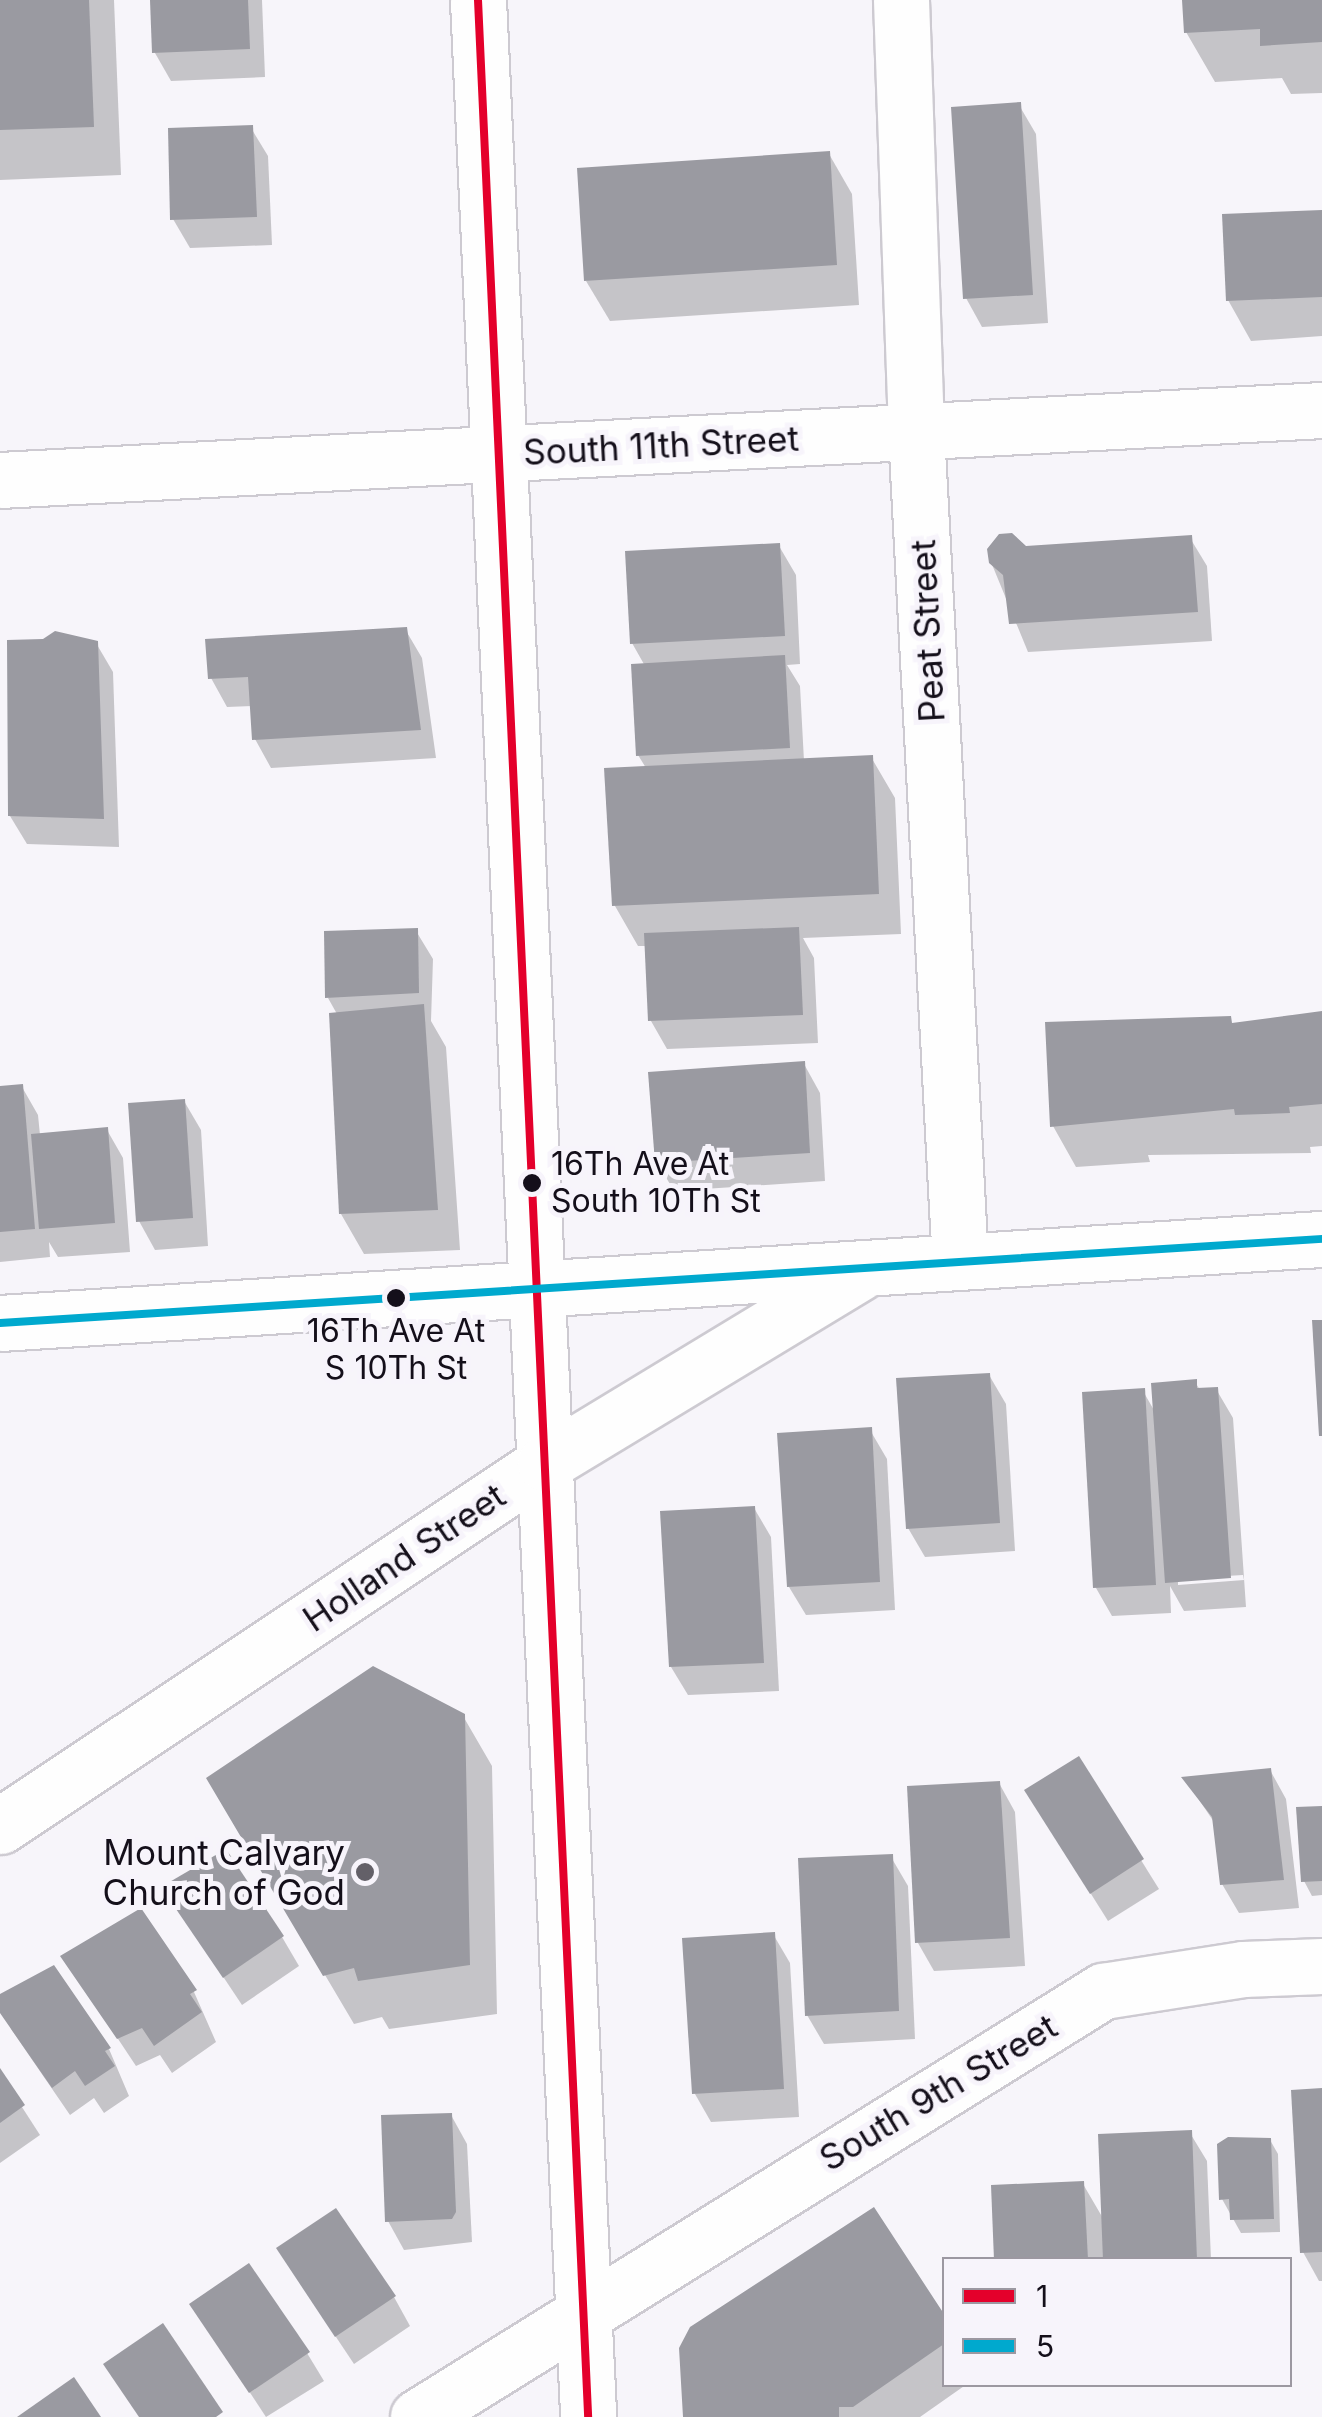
<!DOCTYPE html>
<html>
<head>
<meta charset="utf-8">
<style>
	body { margin:0 }
	#map { position:relative; width:1322px; height:2417px; overflow:hidden; background:#f7f5fa; font-family:Inter,sans-serif }
	div>[style] { position:absolute }
	.shadow>* { inset:0; background:#0003 }
	.building>* { inset:0; background:#9a9aa1 }
	.roads { filter:drop-shadow(2px 0 #cdcad1) drop-shadow(-2px 0 #cdcad1) drop-shadow(0 2px #cdcad1) drop-shadow(0 -2px #cdcad1) }
	.minor>* { height:55px; margin:-27.5px; padding:0 27.5px; transform-origin:27.5px; border-radius:27.5px; background:#fefefe }
	.bus-1>* { height:8px; margin:-4px; padding:0 4px; transform-origin:4px; border-radius:4px; background:#e4002b }
	.bus-2>* { height:8px; margin:-4px; padding:0 4px; transform-origin:4px; border-radius:4px; background:#00a9ce }
	.dots>* { width:28px; height:28px; translate:-50% -50%; box-sizing:border-box; border:5px solid #f7f4fb; border-radius:50% }
	span { translate:-50% -50%; white-space:nowrap; text-align:center; line-height:1.15; -webkit-text-stroke:10px #f7f4fb; paint-order:stroke }
	.bus-label { font-size:32px; color:#140f1a }
	.left { translate:0 -50%; text-align:left }
	.street-label { font-size:35px; color:#140f1a }
	.poi-label { font-size:35px; color:#140f1a }
	.right { translate:-100% -50%; text-align:right }
	.legend { position:absolute; left:942px; top:2257px; width:350px; height:130px; box-sizing:border-box; background:#f7f4fb; border:2px solid #9c98a1; margin:0; padding:12px 18px; list-style:none; font-size:30px; color:#140f1a }
	.legend li { display:flex; align-items:center; gap:20px; height:50px }
	.legend b { width:50px; border:2px solid #9c98a1 }
</style>
</head>
<body>
<div id="map">
	<div class="shadow">
		<i style="clip-path:polygon(0 0,114px 0,121px 175px,0 180px)"></i>
		<i style="clip-path:polygon(152px 0,262px 0,265px 77px,171px 81px,155px 53px)"></i>
		<i style="clip-path:polygon(1184px 0,1322px 0,1322px 93px,1291px 94px,1282px 78px,1215px 82px,1186px 32px)"></i>
		<i style="clip-path:polygon(1019px 105px,1036px 134px,1048px 323px,982px 327px,966px 298px)"></i>
		<i style="clip-path:polygon(251px 128px,268px 156px,272px 245px,190px 248px,173px 219px)"></i>
		<i style="clip-path:polygon(829px 154px,852px 194px,859px 305px,610px 321px,586px 281px)"></i>
		<i style="clip-path:polygon(1322px 212px,1322px 336px,1251px 341px,1228px 300px)"></i>
		<i style="clip-path:polygon(1190px 538px,1207px 566px,1212px 641px,1028px 652px,991px 562px,1025px 549px)"></i>
		<i style="clip-path:polygon(779px 546px,796px 575px,800px 664px,787px 665px,800px 686px,804px 761px,871px 757px,895px 798px,901px 934px,803px 938px,814px 958px,818px 1043px,667px 1049px,651px 1021px,647px 946px,638px 946px,615px 906px,646px 768px,638px 755px,645px 666px,632px 643px)"></i>
		<i style="clip-path:polygon(405px 629px,422px 658px,436px 758px,271px 768px,255px 739px,252px 706px,227px 707px,211px 678px)"></i>
		<i style="clip-path:polygon(96px 643px,113px 672px,119px 847px,27px 844px,10px 816px)"></i>
		<i style="clip-path:polygon(416px 931px,433px 959px,431px 1021px,446px 1047px,460px 1250px,364px 1254px,341px 1214px,337px 1014px,328px 998px)"></i>
		<i style="clip-path:polygon(1322px 1014px,1322px 1146px,1310px 1147px,1311px 1153px,1148px 1155px,1150px 1162px,1076px 1167px,1053px 1126px,1283px 1023px,1283px 1016px)"></i>
		<i style="clip-path:polygon(804px 1064px,820px 1093px,825px 1181px,674px 1191px,657px 1162px)"></i>
		<i style="clip-path:polygon(22px 1087px,38px 1115px,40px 1135px,107px 1130px,123px 1158px,130px 1252px,58px 1257px,49px 1242px,50px 1257px,0 1262px,0 1088px)"></i>
		<i style="clip-path:polygon(184px 1101px,201px 1130px,208px 1246px,155px 1250px,139px 1221px)"></i>
		<i style="clip-path:polygon(989px 1375px,1006px 1404px,1015px 1551px,925px 1557px,908px 1528px)"></i>
		<i style="clip-path:polygon(evenodd,1195px 1382px,1200px 1390px,1216px 1389px,1233px 1418px,1246px 1607px,1184px 1611px,1170px 1586px,1171px 1613px,1112px 1616px,1096px 1588px,1143px 1391px,1155px 1412px,1195px 1382px,1243px 1575px,1244px 1580px,1178px 1585px,1178px 1579px,1243px 1575px)"></i>
		<i style="clip-path:polygon(870px 1430px,887px 1459px,895px 1610px,806px 1615px,789px 1587px)"></i>
		<i style="clip-path:polygon(754px 1508px,771px 1537px,779px 1691px,688px 1695px,671px 1667px)"></i>
		<i style="clip-path:polygon(463px 1716px,492px 1766px,497px 2014px,389px 2029px,382px 2017px,354px 2024px,238px 1828px)"></i>
		<i style="clip-path:polygon(1078px 1759px,1159px 1889px,1108px 1921px,1044px 1819px)"></i>
		<i style="clip-path:polygon(1270px 1770px,1286px 1799px,1299px 1908px,1239px 1913px,1222px 1884px,1216px 1825px,1185px 1779px)"></i>
		<i style="clip-path:polygon(999px 1783px,1015px 1812px,1025px 1966px,934px 1971px,918px 1943px)"></i>
		<i style="clip-path:polygon(1322px 1808px,1322px 1895px,1312px 1896px,1304px 1881px)"></i>
		<i style="clip-path:polygon(891px 1857px,908px 1886px,915px 2039px,824px 2044px,807px 2015px)"></i>
		<i style="clip-path:polygon(164px 1888px,282px 1937px,299px 1966px,242px 2005px)"></i>
		<i style="clip-path:polygon(140px 1912px,194px 1992px,216px 2042px,172px 2073px,160px 2055px,136px 2066px,63px 1956px)"></i>
		<i style="clip-path:polygon(773px 1934px,790px 1963px,799px 2117px,711px 2122px,695px 2094px)"></i>
		<i style="clip-path:polygon(0 1998px,109px 2049px,129px 2096px,104px 2113px,94px 2098px,70px 2115px,11px 2029px)"></i>
		<i style="clip-path:polygon(0 2073px,40px 2135px,0 2163px)"></i>
		<i style="clip-path:polygon(1322px 2090px,1322px 2281px,1319px 2281px,1303px 2252px)"></i>
		<i style="clip-path:polygon(451px 2115px,467px 2144px,472px 2242px,404px 2250px,388px 2221px)"></i>
		<i style="clip-path:polygon(1190px 2133px,1207px 2161px,1211px 2260px,996px 2260px,1083px 2184px,1104px 2220px)"></i>
		<i style="clip-path:polygon(1270px 2140px,1278px 2154px,1280px 2232px,1241px 2233px,1222px 2199px)"></i>
		<i style="clip-path:polygon(873px 2210px,944px 2318px,944px 2384px,967px 2384px,920px 2417px,685px 2417px)"></i>
		<i style="clip-path:polygon(296px 2277px,394px 2297px,410px 2326px,354px 2364px)"></i>
		<i style="clip-path:polygon(192px 2305px,307px 2353px,324px 2381px,266px 2417px)"></i>
	</div>
	<div class="building">
		<i style="clip-path:polygon(0 0,89px 0,94px 127px,0 130px)"></i>
		<i style="clip-path:polygon(150px 0,248px 0,250px 49px,152px 53px)"></i>
		<i style="clip-path:polygon(1182px 0,1322px 0,1322px 42px,1260px 46px,1260px 29px,1184px 33px)"></i>
		<i style="clip-path:polygon(1021px 102px,1033px 295px,963px 299px,951px 107px)"></i>
		<i style="clip-path:polygon(253px 125px,257px 217px,170px 220px,168px 128px)"></i>
		<i style="clip-path:polygon(830px 151px,837px 265px,584px 281px,577px 168px)"></i>
		<i style="clip-path:polygon(1322px 210px,1322px 297px,1226px 301px,1222px 214px)"></i>
		<i style="clip-path:polygon(1012px 533px,1026px 546px,1192px 535px,1198px 612px,1009px 624px,1003px 575px,989px 563px,987px 549px,999px 534px)"></i>
		<i style="clip-path:polygon(780px 543px,785px 636px,630px 644px,625px 551px)"></i>
		<i style="clip-path:polygon(407px 627px,421px 730px,252px 740px,248px 677px,208px 679px,205px 639px)"></i>
		<i style="clip-path:polygon(55px 631px,98px 641px,104px 819px,8px 816px,7px 640px,43px 639px)"></i>
		<i style="clip-path:polygon(785px 655px,790px 748px,636px 756px,631px 664px)"></i>
		<i style="clip-path:polygon(873px 755px,879px 894px,612px 906px,604px 768px)"></i>
		<i style="clip-path:polygon(799px 927px,803px 1015px,648px 1021px,644px 933px)"></i>
		<i style="clip-path:polygon(418px 928px,419px 993px,325px 998px,324px 931px)"></i>
		<i style="clip-path:polygon(424px 1004px,438px 1210px,339px 1214px,329px 1013px)"></i>
		<i style="clip-path:polygon(1322px 1011px,1322px 1104px,1289px 1107px,1290px 1113px,1235px 1115px,1234px 1109px,1050px 1127px,1045px 1022px,1231px 1016px,1232px 1023px)"></i>
		<i style="clip-path:polygon(805px 1061px,810px 1153px,655px 1163px,648px 1072px)"></i>
		<i style="clip-path:polygon(23px 1084px,35px 1229px,0 1232px,0 1086px)"></i>
		<i style="clip-path:polygon(185px 1099px,193px 1218px,136px 1222px,128px 1103px)"></i>
		<i style="clip-path:polygon(108px 1127px,115px 1223px,39px 1229px,31px 1134px)"></i>
		<i style="clip-path:polygon(1312px 1320px,1322px 1320px,1322px 1436px,1319px 1436px)"></i>
		<i style="clip-path:polygon(990px 1373px,1000px 1523px,906px 1529px,896px 1378px)"></i>
		<i style="clip-path:polygon(1197px 1379px,1197px 1388px,1218px 1387px,1231px 1578px,1165px 1583px,1151px 1383px)"></i>
		<i style="clip-path:polygon(1145px 1388px,1156px 1585px,1093px 1588px,1082px 1392px)"></i>
		<i style="clip-path:polygon(872px 1427px,880px 1582px,787px 1587px,777px 1433px)"></i>
		<i style="clip-path:polygon(755px 1506px,764px 1663px,669px 1667px,660px 1511px)"></i>
		<i style="clip-path:polygon(373px 1666px,465px 1714px,470px 1965px,358px 1981px,354px 1968px,323px 1976px,206px 1778px)"></i>
		<i style="clip-path:polygon(1079px 1756px,1144px 1859px,1090px 1894px,1024px 1790px)"></i>
		<i style="clip-path:polygon(1271px 1768px,1284px 1880px,1220px 1885px,1212px 1817px,1181px 1777px)"></i>
		<i style="clip-path:polygon(1000px 1781px,1010px 1938px,915px 1943px,907px 1786px)"></i>
		<i style="clip-path:polygon(1322px 1806px,1322px 1881px,1301px 1882px,1296px 1807px)"></i>
		<i style="clip-path:polygon(226px 1849px,284px 1936px,223px 1978px,161px 1887px)"></i>
		<i style="clip-path:polygon(893px 1854px,899px 2011px,805px 2016px,798px 1858px)"></i>
		<i style="clip-path:polygon(141px 1908px,197px 1990px,190px 1994px,202px 2012px,154px 2046px,142px 2028px,117px 2039px,60px 1956px)"></i>
		<i style="clip-path:polygon(775px 1932px,784px 2089px,692px 2094px,682px 1938px)"></i>
		<i style="clip-path:polygon(54px 1965px,111px 2048px,105px 2051px,115px 2066px,85px 2086px,75px 2071px,52px 2088px,0 2013px,0 1994px)"></i>
		<i style="clip-path:polygon(0 2068px,25px 2105px,0 2123px)"></i>
		<i style="clip-path:polygon(1322px 2088px,1322px 2252px,1300px 2253px,1291px 2090px)"></i>
		<i style="clip-path:polygon(452px 2113px,456px 2212px,452px 2219px,385px 2222px,381px 2115px)"></i>
		<i style="clip-path:polygon(1192px 2130px,1197px 2260px,1103px 2260px,1098px 2134px)"></i>
		<i style="clip-path:polygon(1228px 2137px,1271px 2138px,1274px 2219px,1230px 2220px,1229px 2199px,1219px 2200px,1217px 2144px)"></i>
		<i style="clip-path:polygon(1084px 2181px,1088px 2260px,994px 2260px,991px 2185px)"></i>
		<i style="clip-path:polygon(874px 2207px,944px 2314px,944px 2344px,853px 2407px,839px 2407px,839px 2417px,683px 2417px,679px 2348px,690px 2327px)"></i>
		<i style="clip-path:polygon(336px 2208px,396px 2296px,335px 2337px,276px 2248px)"></i>
		<i style="clip-path:polygon(249px 2263px,310px 2352px,249px 2393px,189px 2304px)"></i>
		<i style="clip-path:polygon(163px 2323px,223px 2412px,216px 2417px,139px 2417px,103px 2364px)"></i>
		<i style="clip-path:polygon(74px 2377px,101px 2417px,17px 2417px)"></i>
	</div>
	<div class="roads">
		<div class="minor">
			<i style="left:478px;top:0;width:2420px;rotate:87.39deg"></i>
			<i style="left:901px;top:0;width:432px;rotate:88deg"></i>
			<i style="left:916px;top:432px;width:831px;rotate:86.97deg"></i>
			<i style="left:0;top:480px;width:1324px;rotate:-3.03deg"></i>
			<i style="left:0;top:1323px;width:1325px;rotate:-3.64deg"></i>
			<i style="left:0;top:1826px;width:655px;rotate:-33.67deg"></i>
			<i style="left:545px;top:1463px;width:367px;rotate:-31.2deg"></i>
			<i style="left:418px;top:2417px;width:807px;rotate:-31.88deg"></i>
			<i style="left:1103px;top:1991px;width:142px;rotate:-8.9deg"></i>
			<i style="left:1243px;top:1969px;width:79px;rotate:-2.2deg"></i>
		</div>
	</div>
	<div class="bus-1">
		<i style="left:478px;top:0;width:2420px;rotate:87.39deg"></i>
	</div>
	<div class="bus-2">
		<i style="left:0;top:1323px;width:1325px;rotate:-3.64deg"></i>
	</div>
	<div class="dots">
		<i style="left:532px;top:1183px;background:#140f1a"></i>
		<i style="left:396px;top:1298px;background:#140f1a"></i>
		<i style="left:365px;top:1872px;background:#636068"></i>
	</div>
	<div class="bus-label">
		<span class="left" style="left:551px;top:1183px">16Th Ave At<br>South 10Th St</span>
		<span style="left:396px;top:1350px">16Th Ave At<br>S 10Th St</span>
	</div>
	<div class="street-label">
		<span style="left:661px;top:445px;rotate:-3deg">South 11th Street</span>
		<span style="left:927px;top:631px;rotate:-93deg">Peat Street</span>
		<span style="left:404px;top:1557px;rotate:-34deg">Holland Street</span>
		<span style="left:938px;top:2092px;rotate:-31deg">South 9th Street</span>
	</div>
	<div class="poi-label">
		<span class="right" style="left:345px;top:1872px">Mount Calvary<br>Church of God</span>
	</div>
	<ul class="legend">
	<li><b style="height:12px;background:#e4002b"></b>1</li>
	<li><b style="height:12px;background:#00a9ce"></b>5</li>
	</ul>
</div>
</body>
</html>
